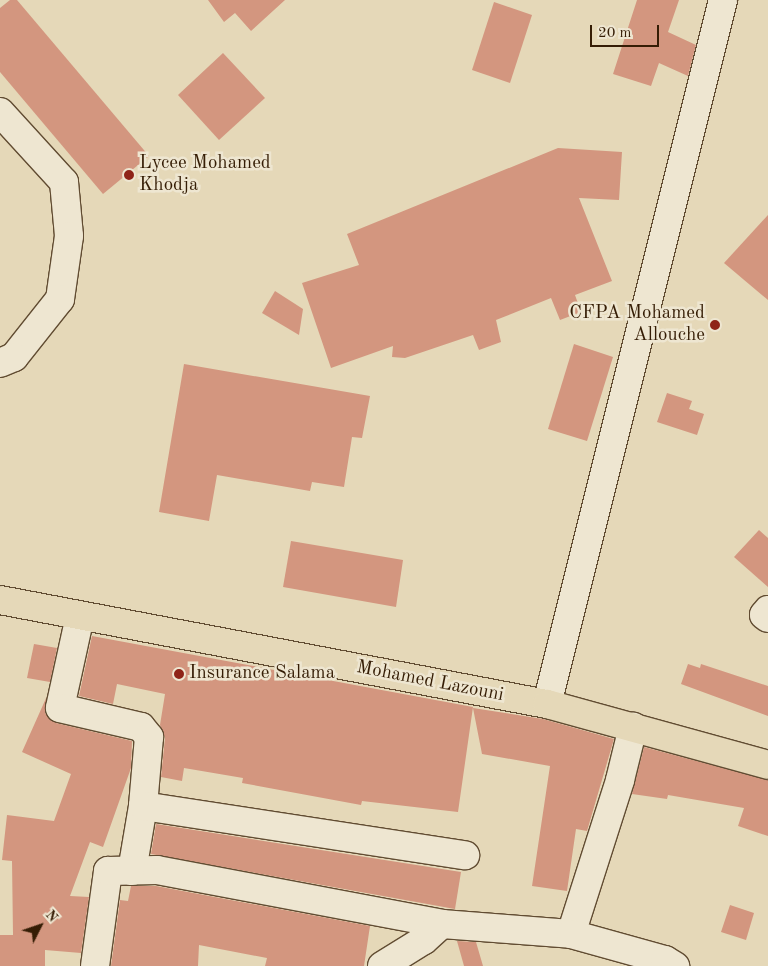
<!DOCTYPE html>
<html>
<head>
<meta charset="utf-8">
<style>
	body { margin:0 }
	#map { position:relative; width:768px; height:966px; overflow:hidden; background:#e5d8b8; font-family:"Old Standard TT",serif }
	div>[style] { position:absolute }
	.building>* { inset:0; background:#d3967f }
	.roads { filter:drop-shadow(1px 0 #614c32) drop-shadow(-1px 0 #614c32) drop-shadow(0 1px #614c32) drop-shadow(0 -1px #614c32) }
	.minor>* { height:28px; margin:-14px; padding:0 14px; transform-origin:14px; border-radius:14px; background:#eee6d1 }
	.major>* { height:28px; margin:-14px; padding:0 14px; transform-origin:14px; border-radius:14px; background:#e5d8b8 }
	.dots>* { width:14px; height:14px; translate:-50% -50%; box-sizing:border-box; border:2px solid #eee6d1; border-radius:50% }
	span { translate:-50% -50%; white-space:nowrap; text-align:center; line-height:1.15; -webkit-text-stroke:5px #eee6d1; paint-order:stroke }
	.poi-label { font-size:19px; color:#351d05 }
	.left { translate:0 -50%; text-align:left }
	.right { translate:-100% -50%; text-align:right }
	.street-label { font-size:19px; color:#351d05 }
	.north { position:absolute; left:15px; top:901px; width:50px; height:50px; -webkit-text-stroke:4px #eee6d1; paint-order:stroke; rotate:49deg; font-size:14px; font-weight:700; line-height:20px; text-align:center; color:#351d05 }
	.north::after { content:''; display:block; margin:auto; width:18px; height:22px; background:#351d05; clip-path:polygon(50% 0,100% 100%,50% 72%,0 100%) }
	.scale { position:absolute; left:590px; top:25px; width:69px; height:22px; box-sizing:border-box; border:2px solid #351d05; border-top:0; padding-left:6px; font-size:15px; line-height:18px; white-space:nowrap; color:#351d05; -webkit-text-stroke:4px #eee6d1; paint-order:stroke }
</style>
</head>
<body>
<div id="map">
	<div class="building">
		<i style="clip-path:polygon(10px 0,17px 0,149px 156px,103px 194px,0 72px,0 8px)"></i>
		<i style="clip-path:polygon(208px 0,285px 0,251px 31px,235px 13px,224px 22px)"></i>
		<i style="clip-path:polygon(637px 0,679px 0,668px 32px,696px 45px,688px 76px,659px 63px,651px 86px,613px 74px)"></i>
		<i style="clip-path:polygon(494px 2px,532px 15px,510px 83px,472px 70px)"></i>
		<i style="clip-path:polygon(223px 53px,265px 98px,219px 140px,178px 95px)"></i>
		<i style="clip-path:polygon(558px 148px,622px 152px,619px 200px,579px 198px,612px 281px,575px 295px,581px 312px,560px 320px,551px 298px,496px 320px,501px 342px,479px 350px,473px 335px,405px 358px,392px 357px,393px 346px,331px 368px,302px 283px,359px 265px,347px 234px)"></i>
		<i style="clip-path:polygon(768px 215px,768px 300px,724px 263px)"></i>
		<i style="clip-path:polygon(275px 291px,303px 309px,299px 335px,262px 313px)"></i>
		<i style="clip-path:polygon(574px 344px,613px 357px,587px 441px,548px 429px)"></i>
		<i style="clip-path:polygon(184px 364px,370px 396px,362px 438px,352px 437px,344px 487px,312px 482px,310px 491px,217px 475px,209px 521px,159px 512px)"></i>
		<i style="clip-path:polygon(667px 393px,692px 401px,689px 409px,704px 414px,697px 435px,657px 422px)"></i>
		<i style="clip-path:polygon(759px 530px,768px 538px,768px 587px,734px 557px)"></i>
		<i style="clip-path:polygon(291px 541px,403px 560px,396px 607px,283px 587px)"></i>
		<i style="clip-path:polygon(92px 636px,473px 707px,458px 812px,362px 801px,361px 805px,242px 783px,243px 778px,184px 768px,182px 781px,161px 777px,165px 738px,160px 725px,165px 694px,117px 684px,113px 704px,79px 696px)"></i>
		<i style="clip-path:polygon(34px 644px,57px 648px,50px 682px,27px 678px)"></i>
		<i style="clip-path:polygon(688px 664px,700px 668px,701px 664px,768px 686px,768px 716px,681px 684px)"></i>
		<i style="clip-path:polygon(47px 696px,45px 713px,56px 723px,132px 741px,131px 768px,103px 847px,90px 842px,70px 896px,89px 897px,81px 953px,45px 950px,45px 966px,0 966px,0 935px,13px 935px,12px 861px,2px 860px,7px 815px,54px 821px,71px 774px,22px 752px)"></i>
		<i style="clip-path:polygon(473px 708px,543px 719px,614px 739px,587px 831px,576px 829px,567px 891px,532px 886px,550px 766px,482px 754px)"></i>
		<i style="clip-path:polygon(644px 747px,768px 780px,768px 836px,738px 826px,744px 808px,668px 795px,667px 799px,632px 794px)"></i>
		<i style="clip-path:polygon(156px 824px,461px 872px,455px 909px,151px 854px)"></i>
		<i style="clip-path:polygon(131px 886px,156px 886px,370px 926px,364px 966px,265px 966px,267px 958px,199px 945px,198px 966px,111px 966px,120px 900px,128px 901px)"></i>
		<i style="clip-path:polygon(730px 905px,754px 913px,746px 940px,721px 932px)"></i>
		<i style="clip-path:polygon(457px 941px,476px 942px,483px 966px,464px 966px)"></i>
	</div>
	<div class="roads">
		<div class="minor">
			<i style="left:0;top:112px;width:95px;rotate:47.6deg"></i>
			<i style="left:64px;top:182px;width:54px;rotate:84.7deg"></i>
			<i style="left:69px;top:236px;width:64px;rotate:98.1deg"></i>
			<i style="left:60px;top:299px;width:74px;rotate:128.4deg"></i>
			<i style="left:14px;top:357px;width:15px;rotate:157deg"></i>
			<i style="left:768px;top:610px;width:6px;rotate:129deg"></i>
			<i style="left:764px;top:615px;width:5px;rotate:37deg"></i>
			<i style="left:80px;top:616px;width:94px;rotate:102.3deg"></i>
			<i style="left:60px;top:708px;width:83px;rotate:13.2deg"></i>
			<i style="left:141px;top:727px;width:13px;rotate:51deg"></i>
			<i style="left:149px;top:737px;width:69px;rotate:95deg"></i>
			<i style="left:143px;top:806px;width:66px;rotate:99.6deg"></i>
			<i style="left:547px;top:704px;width:726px;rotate:-75.96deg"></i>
			<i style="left:143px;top:806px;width:326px;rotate:8.7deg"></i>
			<i style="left:571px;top:934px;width:162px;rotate:-72.3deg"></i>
			<i style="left:620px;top:780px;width:55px;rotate:-76.2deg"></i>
			<i style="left:95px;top:966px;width:96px;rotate:-82.2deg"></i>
			<i style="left:108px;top:871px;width:49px;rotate:-1.2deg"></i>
			<i style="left:157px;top:870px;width:290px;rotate:10.7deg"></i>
			<i style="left:442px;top:924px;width:129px;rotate:4.4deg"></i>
			<i style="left:571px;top:934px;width:98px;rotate:15.5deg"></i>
			<i style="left:665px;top:960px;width:12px;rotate:31deg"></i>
			<i style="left:382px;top:966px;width:49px;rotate:-31.8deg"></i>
			<i style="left:424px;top:940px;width:24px;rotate:-42deg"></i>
		</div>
		<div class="major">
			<i style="left:0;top:600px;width:557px;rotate:10.77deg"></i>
			<i style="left:547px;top:704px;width:229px;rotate:15.4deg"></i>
		</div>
	</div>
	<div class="dots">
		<i style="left:129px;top:175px;background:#8f2418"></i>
		<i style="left:715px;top:325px;background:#8f2418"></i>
		<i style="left:179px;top:674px;background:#8f2418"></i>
	</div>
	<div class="poi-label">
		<span class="left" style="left:139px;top:175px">Lycee Mohamed<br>Khodja</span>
		<span class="right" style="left:705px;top:325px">CFPA Mohamed<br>Allouche</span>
		<span class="left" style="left:189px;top:674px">Insurance Salama</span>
	</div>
	<div class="street-label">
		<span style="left:430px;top:682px;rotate:11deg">Mohamed Lazouni</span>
	</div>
	<div class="north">N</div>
	<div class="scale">20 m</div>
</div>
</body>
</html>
